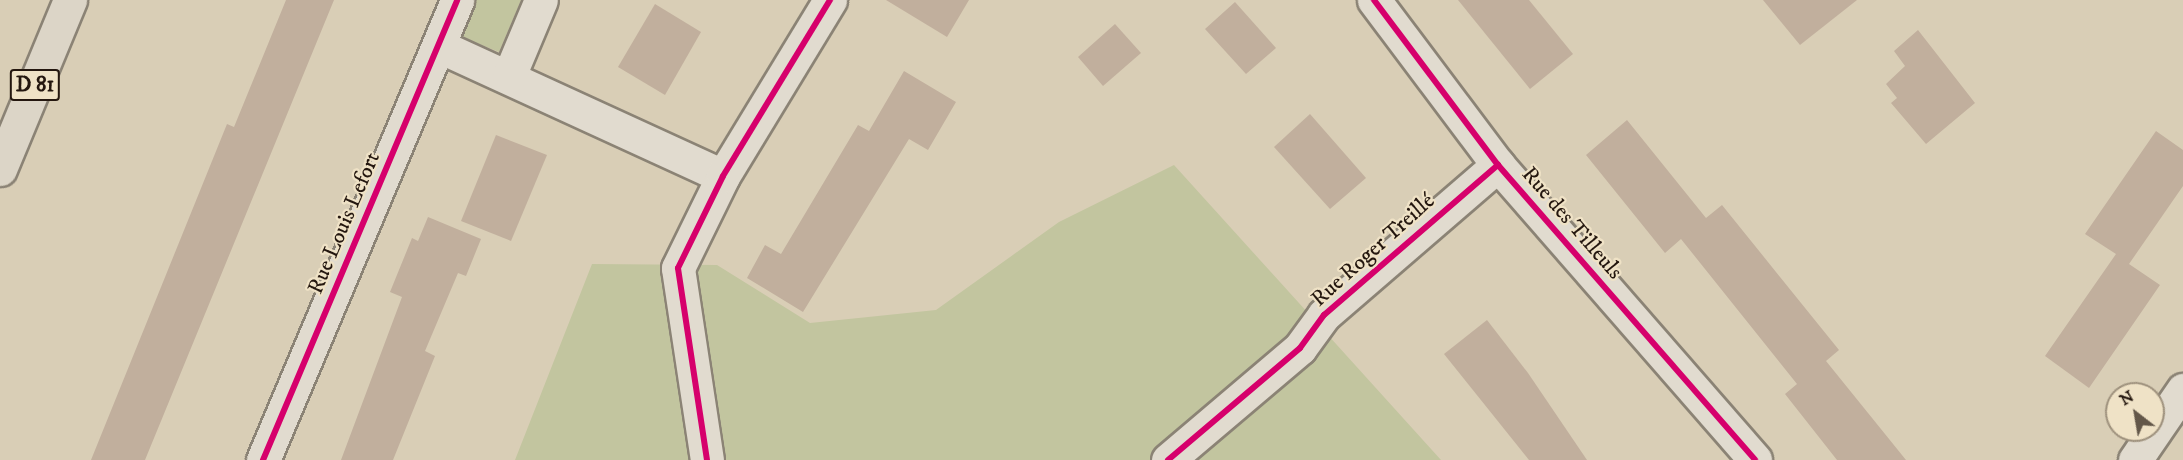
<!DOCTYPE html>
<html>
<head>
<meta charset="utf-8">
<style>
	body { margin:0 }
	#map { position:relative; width:2183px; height:460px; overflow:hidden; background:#d9ceb6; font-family:"IM FELL DW Pica",serif }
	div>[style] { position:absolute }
	.green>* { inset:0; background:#c2c59f }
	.building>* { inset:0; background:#c1af9d }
	.roads { filter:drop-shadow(2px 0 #8b8375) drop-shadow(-2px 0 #8b8375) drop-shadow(0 2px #8b8375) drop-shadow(0 -2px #8b8375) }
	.street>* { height:33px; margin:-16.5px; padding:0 16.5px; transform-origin:16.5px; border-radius:16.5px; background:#e1dbcf }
	.primary>* { height:33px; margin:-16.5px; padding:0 16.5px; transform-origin:16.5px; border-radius:16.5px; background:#dcd5c7 }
	.cycleway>* { height:6px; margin:-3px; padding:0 3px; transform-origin:3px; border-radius:3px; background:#d6006c }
	span { translate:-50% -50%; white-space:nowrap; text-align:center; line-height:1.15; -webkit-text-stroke:4.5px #efe2c6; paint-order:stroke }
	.shield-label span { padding:2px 4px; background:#efe2c6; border:2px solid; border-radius:4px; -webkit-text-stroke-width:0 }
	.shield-label { font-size:21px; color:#24170f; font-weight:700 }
	.street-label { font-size:22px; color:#24170f }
	.north { position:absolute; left:2105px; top:382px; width:60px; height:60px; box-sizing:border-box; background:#efe2c6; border:2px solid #9e917d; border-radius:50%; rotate:329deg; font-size:16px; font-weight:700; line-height:24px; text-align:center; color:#24170f }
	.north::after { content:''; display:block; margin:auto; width:21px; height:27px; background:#635749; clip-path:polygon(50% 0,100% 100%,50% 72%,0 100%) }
</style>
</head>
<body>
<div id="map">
	<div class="green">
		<i style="clip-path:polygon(474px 0,521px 0,499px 52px,459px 36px)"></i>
		<i style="clip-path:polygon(1174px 165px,1441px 460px,515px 460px,592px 264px,717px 265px,810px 323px,936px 310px,1059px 222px)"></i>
	</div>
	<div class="building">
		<i style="clip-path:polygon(286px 0,334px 0,145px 460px,91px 460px,227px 124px,234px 127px)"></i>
		<i style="clip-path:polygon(886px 0,969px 0,947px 37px)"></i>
		<i style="clip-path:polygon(1458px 0,1529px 0,1573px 54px,1530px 89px)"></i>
		<i style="clip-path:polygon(1763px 0,1857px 0,1800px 45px)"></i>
		<i style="clip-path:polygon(1235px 2px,1276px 48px,1246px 74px,1205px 29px)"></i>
		<i style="clip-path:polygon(655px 4px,701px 32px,665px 95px,618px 67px)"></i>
		<i style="clip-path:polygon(1115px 24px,1141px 53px,1103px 86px,1078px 57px)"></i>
		<i style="clip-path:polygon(1918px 30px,1975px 103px,1926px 144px,1891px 103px,1897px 98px,1886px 84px,1905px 66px,1894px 51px)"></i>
		<i style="clip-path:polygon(904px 71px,956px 102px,928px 150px,909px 139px,803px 312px,747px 278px,765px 245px,781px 254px,858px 125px,869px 131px)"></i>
		<i style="clip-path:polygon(1310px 114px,1366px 178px,1330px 209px,1274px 147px)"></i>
		<i style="clip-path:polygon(1627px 120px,1706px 218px,1722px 205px,1839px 350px,1826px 361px,1906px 460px,1837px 460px,1785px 394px,1797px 384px,1681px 239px,1665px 253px,1586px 155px)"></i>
		<i style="clip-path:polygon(2156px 131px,2183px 150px,2183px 186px,2129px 264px,2160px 285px,2089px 388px,2045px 356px,2116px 254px,2085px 234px)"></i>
		<i style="clip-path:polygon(496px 135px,547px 155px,511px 241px,461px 221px)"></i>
		<i style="clip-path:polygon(428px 217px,481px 239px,466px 276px,458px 273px,425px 351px,435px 356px,393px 460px,341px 460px,402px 297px,390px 292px,412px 238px,418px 241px)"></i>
		<i style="clip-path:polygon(1487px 320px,1528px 373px,1587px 460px,1529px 460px,1444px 354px)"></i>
	</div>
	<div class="roads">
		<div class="street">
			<i style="left:1374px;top:0;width:206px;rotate:53.1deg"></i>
			<i style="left:1498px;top:165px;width:391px;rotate:48.9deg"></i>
			<i style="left:439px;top:46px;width:312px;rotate:24.6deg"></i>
			<i style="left:509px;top:76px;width:82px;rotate:-67.2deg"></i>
			<i style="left:263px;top:460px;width:499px;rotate:-67.1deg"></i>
			<i style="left:707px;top:460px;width:194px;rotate:-98.6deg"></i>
			<i style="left:678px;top:268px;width:102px;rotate:-63.9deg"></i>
			<i style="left:723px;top:176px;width:206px;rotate:-58.7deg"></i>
			<i style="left:1168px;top:460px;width:173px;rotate:-40.3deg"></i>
			<i style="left:1300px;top:348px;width:41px;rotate:-54deg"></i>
			<i style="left:1324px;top:315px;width:230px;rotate:-40.8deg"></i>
			<i style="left:2135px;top:460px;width:85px;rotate:-55.6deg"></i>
		</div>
		<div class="primary">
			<i style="left:0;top:169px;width:183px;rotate:-67.5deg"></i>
		</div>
	</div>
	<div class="cycleway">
		<i style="left:1374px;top:0;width:206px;rotate:53.1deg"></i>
		<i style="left:1498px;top:165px;width:391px;rotate:48.9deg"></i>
		<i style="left:263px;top:460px;width:499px;rotate:-67.1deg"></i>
		<i style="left:707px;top:460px;width:194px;rotate:-98.6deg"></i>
		<i style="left:678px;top:268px;width:102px;rotate:-63.9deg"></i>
		<i style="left:723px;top:176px;width:206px;rotate:-58.7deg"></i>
		<i style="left:1168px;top:460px;width:173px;rotate:-40.3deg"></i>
		<i style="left:1300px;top:348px;width:41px;rotate:-54deg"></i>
		<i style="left:1324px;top:315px;width:230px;rotate:-40.8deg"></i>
	</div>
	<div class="shield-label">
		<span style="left:35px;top:85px">D 81</span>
	</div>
	<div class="street-label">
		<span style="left:344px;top:223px;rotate:-67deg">Rue Louis Lefort</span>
		<span style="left:1572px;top:223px;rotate:49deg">Rue des Tilleuls</span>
		<span style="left:1373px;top:250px;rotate:-42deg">Rue Roger Treillé</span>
	</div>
	<div class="north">N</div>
</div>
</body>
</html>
